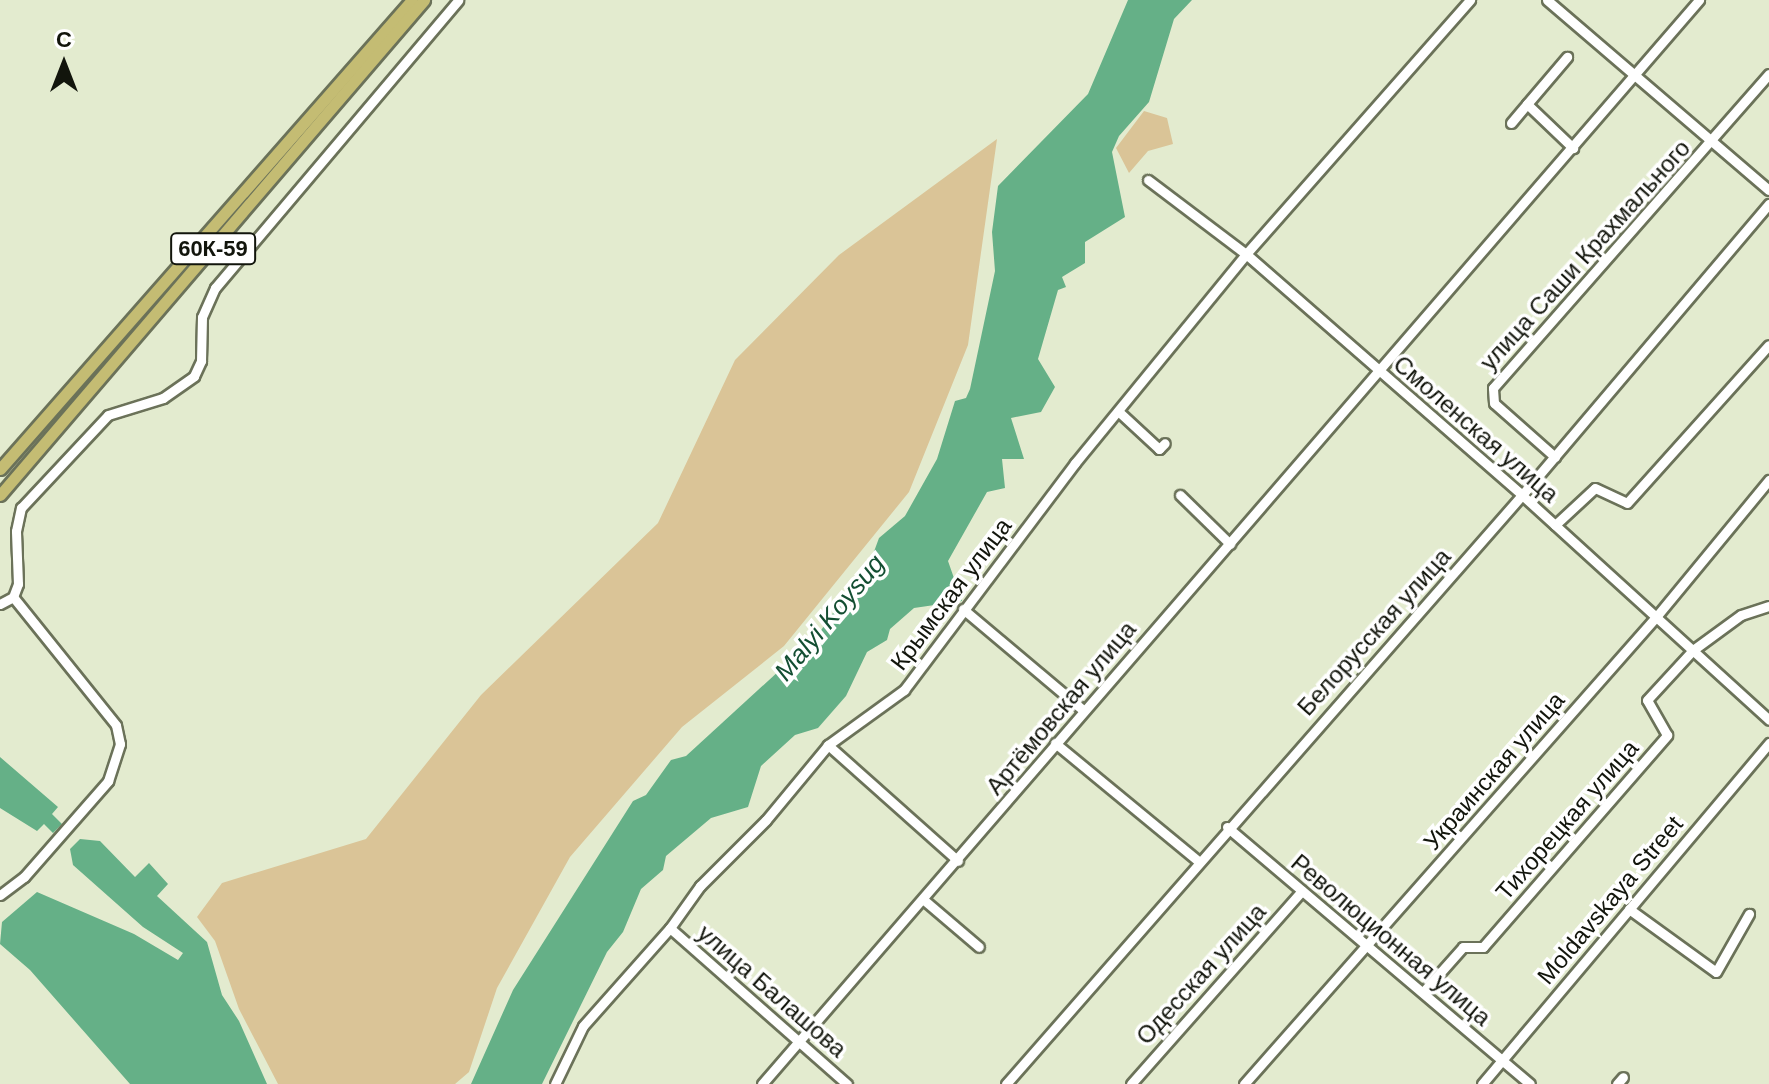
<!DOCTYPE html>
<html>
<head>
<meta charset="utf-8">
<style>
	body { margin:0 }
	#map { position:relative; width:1769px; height:1084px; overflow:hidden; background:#e3ebcf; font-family:Helvetica,sans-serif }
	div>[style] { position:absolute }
	.green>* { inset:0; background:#dac497 }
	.water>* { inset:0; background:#65b087 }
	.roads { filter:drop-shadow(2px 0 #6b7259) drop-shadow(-2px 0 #6b7259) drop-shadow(0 2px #6b7259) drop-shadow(0 -2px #6b7259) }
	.minor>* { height:9px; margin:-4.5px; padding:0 4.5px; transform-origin:4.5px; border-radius:4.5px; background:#fff }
	.major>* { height:11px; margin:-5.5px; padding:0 5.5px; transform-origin:5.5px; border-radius:5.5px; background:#c4bc73 }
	span { translate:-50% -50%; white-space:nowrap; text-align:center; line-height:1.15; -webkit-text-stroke:7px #fff; paint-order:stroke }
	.shield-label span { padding:2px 6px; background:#fff; border:2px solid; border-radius:6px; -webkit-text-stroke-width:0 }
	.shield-label { font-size:22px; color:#12150c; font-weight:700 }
	.street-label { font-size:24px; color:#12150c }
	.water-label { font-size:26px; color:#134e32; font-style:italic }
	.north { position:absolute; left:24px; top:24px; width:80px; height:80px; -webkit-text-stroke:6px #fff; paint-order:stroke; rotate:0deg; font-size:22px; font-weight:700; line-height:32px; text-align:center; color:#12150c }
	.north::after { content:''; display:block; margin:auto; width:28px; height:36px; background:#12150c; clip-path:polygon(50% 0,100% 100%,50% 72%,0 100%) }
</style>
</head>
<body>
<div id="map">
	<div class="green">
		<i style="clip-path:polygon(1144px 111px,1167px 118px,1173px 144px,1148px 151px,1129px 173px,1116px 148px)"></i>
		<i style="clip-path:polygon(997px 139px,968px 345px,909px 492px,784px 646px,682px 727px,570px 857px,497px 988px,469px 1072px,455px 1084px,278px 1084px,239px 1009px,215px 941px,197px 917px,222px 883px,366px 839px,481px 695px,658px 523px,735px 360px,839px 255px)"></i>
	</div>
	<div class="water">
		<i style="clip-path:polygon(1128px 0,1192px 0,1174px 19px,1149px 102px,1119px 136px,1112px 152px,1125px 217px,1085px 242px,1085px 263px,1062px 277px,1066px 287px,1058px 290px,1038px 359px,1055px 387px,1041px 412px,1011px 418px,1024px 459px,1002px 459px,1005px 488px,987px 492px,948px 561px,962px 601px,914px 608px,890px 629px,887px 640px,867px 652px,846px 696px,818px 728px,795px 735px,761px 766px,748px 807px,711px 818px,666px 856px,663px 870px,641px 889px,623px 932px,607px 952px,542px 1084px,471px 1084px,513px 990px,633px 801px,646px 795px,671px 760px,686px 756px,817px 636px,872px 557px,879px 538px,905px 516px,937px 459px,955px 401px,966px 398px,970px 389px,995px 271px,992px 232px,998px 186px,1088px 94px)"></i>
		<i style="clip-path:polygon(0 757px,58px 807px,52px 814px,62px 824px,53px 833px,44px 824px,37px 831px,0 808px)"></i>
		<i style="clip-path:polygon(80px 839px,100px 841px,135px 877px,149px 863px,168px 884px,157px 896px,207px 942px,222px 995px,239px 1021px,267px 1084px,130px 1084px,30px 970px,0 944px,2px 922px,37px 892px,134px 934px,178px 960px,183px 953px,143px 927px,73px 865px,70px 849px)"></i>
	</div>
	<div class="roads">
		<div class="minor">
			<i style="left:1547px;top:0;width:292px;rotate:40.6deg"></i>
			<i style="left:1527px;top:104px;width:62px;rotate:-49.6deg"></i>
			<i style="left:1511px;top:123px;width:25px;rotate:-50deg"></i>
			<i style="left:1527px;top:104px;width:64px;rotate:43.7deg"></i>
			<i style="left:1148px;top:180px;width:123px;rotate:37.1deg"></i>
			<i style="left:1246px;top:254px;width:366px;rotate:41.1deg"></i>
			<i style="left:1522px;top:495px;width:334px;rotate:42.3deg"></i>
			<i style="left:1118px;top:411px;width:56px;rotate:42.8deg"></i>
			<i style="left:1159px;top:449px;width:8px;rotate:-45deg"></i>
			<i style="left:1555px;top:457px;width:81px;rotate:-138.5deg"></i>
			<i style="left:1494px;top:403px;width:15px;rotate:-94deg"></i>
			<i style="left:1493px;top:388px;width:418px;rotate:-48.7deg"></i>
			<i style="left:1180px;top:495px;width:70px;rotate:44.4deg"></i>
			<i style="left:1555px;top:525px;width:54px;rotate:-42.8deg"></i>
			<i style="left:1595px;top:488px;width:35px;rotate:25deg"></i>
			<i style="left:1627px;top:503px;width:212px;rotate:-48.1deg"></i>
			<i style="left:0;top:604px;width:15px;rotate:-28deg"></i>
			<i style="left:13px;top:597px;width:14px;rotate:-69deg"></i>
			<i style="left:18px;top:584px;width:53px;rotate:-92.2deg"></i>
			<i style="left:16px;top:531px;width:24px;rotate:-78deg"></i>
			<i style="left:21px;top:508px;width:127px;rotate:-46.9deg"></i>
			<i style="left:108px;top:415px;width:58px;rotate:-17.2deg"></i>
			<i style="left:163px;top:398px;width:38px;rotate:-35deg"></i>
			<i style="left:194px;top:376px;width:17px;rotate:-65deg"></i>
			<i style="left:201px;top:361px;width:44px;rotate:-88.7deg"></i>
			<i style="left:202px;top:317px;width:32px;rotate:-66deg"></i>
			<i style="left:215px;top:288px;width:377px;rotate:-49.8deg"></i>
			<i style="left:963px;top:609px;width:157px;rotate:40.1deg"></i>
			<i style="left:1055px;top:743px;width:185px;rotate:39.5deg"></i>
			<i style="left:828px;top:745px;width:174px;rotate:41.7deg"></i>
			<i style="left:1227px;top:827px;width:397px;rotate:40.3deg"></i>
			<i style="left:0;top:895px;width:30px;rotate:-37deg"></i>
			<i style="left:24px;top:877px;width:128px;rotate:-48.8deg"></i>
			<i style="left:108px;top:781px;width:39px;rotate:-72deg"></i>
			<i style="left:120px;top:744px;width:19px;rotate:-102deg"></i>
			<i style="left:116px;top:725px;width:164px;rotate:-128.8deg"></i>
			<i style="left:924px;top:900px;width:72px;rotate:40.5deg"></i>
			<i style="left:1629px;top:909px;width:107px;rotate:35.9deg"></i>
			<i style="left:1716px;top:972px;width:67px;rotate:-60.4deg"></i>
			<i style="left:670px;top:928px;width:236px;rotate:41.4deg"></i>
			<i style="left:1423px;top:992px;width:60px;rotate:-48.4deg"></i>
			<i style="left:1463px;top:947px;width:20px"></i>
			<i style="left:1483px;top:947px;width:281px;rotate:-49deg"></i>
			<i style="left:1667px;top:735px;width:40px;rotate:-119.7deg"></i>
			<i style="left:1647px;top:700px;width:68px;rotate:-47.4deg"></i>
			<i style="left:1693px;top:650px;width:59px;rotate:-36.1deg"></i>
			<i style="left:1741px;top:615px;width:29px;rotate:-18deg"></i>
			<i style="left:555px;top:1084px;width:64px;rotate:-64.2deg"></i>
			<i style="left:583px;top:1026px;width:131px;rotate:-48.4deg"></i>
			<i style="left:670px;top:928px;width:52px;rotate:-54.5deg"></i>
			<i style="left:700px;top:886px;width:93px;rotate:-45deg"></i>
			<i style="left:766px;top:820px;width:97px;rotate:-50.4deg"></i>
			<i style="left:828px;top:745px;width:94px;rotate:-35.9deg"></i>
			<i style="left:904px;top:690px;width:284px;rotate:-53deg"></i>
			<i style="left:1075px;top:463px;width:270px;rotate:-50.7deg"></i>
			<i style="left:1246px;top:254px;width:339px;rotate:-48.6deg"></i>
			<i style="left:762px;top:1084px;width:1433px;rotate:-49.16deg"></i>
			<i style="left:1006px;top:1084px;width:783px;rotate:-48.78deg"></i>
			<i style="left:1522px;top:495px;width:382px;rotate:-49.7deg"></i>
			<i style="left:1131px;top:1084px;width:258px;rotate:-48.5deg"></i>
			<i style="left:1244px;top:1084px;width:623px;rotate:-48.58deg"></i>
			<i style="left:1656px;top:617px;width:178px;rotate:-50.5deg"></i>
			<i style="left:1482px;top:1084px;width:446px;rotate:-49.9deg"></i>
			<i style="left:1617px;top:1084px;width:9px;rotate:-49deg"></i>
		</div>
		<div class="major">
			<i style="left:0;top:469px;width:624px;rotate:-48.7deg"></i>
			<i style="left:0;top:495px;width:652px;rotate:-49.42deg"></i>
		</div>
	</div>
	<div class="shield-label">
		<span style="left:213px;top:249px">60К-59</span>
	</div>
	<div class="street-label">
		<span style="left:1585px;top:255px;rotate:-48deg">улица Саши Крахмального</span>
		<span style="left:1476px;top:429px;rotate:41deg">Смоленская улица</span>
		<span style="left:951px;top:594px;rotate:-53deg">Крымская улица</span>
		<span style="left:1374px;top:632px;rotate:-48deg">Белорусская улица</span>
		<span style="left:1061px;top:708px;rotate:-50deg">Артёмовская улица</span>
		<span style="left:1494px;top:771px;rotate:-49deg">Украинская улица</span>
		<span style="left:1567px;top:820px;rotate:-49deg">Тихорецкая улица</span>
		<span style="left:1610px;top:900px;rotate:-50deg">Moldavskaya Street</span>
		<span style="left:1391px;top:940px;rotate:40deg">Революционная улица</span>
		<span style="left:1201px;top:974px;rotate:-48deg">Одесская улица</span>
		<span style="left:772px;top:991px;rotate:41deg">улица Балашова</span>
	</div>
	<div class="water-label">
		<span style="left:830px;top:618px;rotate:-50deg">Malyi Koysug</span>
	</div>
	<div class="north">С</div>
</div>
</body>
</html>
